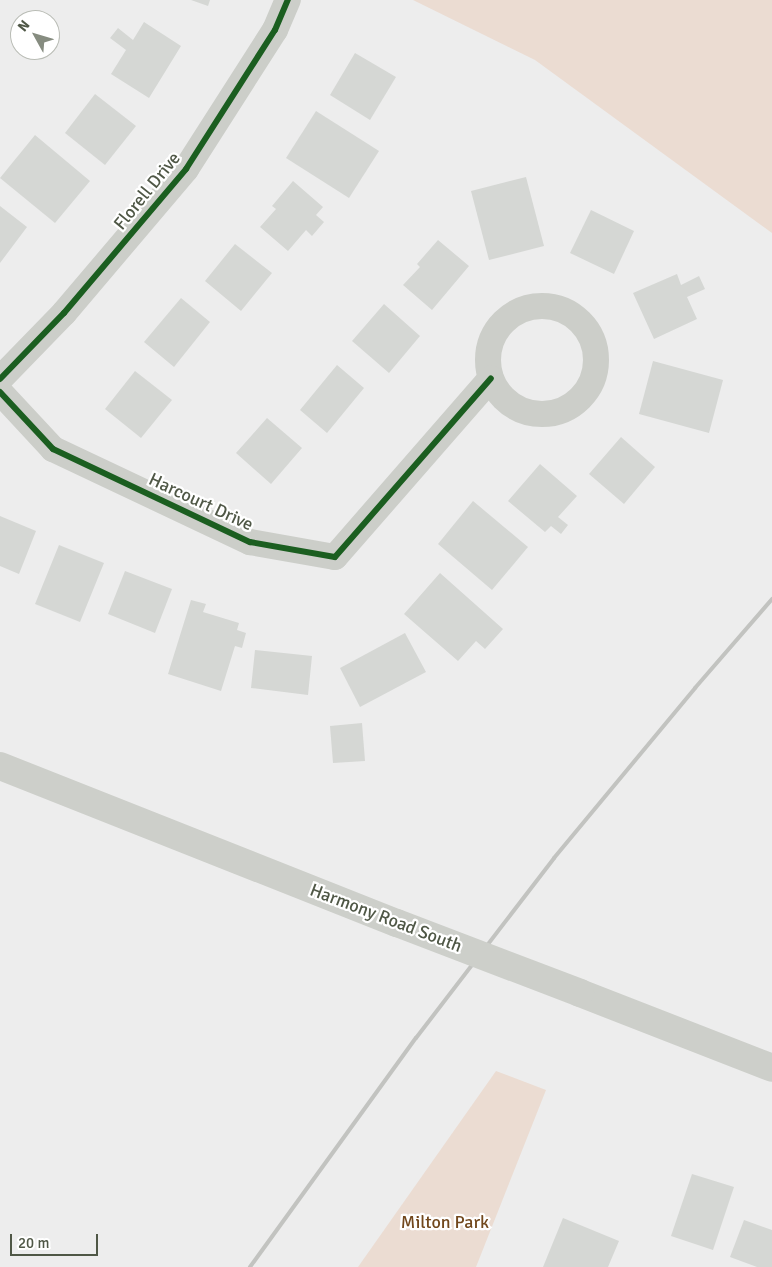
<!DOCTYPE html>
<html>
<head>
<meta charset="utf-8">
<style>
	body { margin:0 }
	#map { position:relative; width:772px; height:1267px; overflow:hidden; background:#ededed; font-family:Signika,sans-serif }
	div>[style] { position:absolute }
	.green>* { inset:0; background:#ebdcd2 }
	.building>* { inset:0; background:#d5d7d4 }
	.minor>* { height:26px; margin:-13px; padding:0 13px; transform-origin:13px; border-radius:13px; background:#cccec9 }
	.minor>.ring { margin:-13px; padding:0; box-sizing:content-box; background:none; border:26px solid #cccec9; border-radius:50% }
	.secondary>* { height:28px; margin:-14px; padding:0 14px; transform-origin:14px; border-radius:14px; background:#cdcfca }
	.rail>* { height:4px; margin:-2px; padding:0 2px; transform-origin:2px; border-radius:2px; background:#c2c3c0 }
	.secondary-bridge>* { height:28px; margin:-14px; padding:0 14px; transform-origin:14px; border-radius:14px; background:#cdcfca }
	.cycleway>* { height:6px; margin:-3px; padding:0 3px; transform-origin:3px; border-radius:3px; background:#1b5e20 }
	span { translate:-50% -50%; white-space:nowrap; text-align:center; line-height:1.15; -webkit-text-stroke:4.5px #fff; paint-order:stroke }
	.street-label { font-size:18px; color:#4f5746 }
	.park-label { font-size:18px; color:#72481d }
	.north { position:absolute; left:10px; top:10px; width:50px; height:50px; box-sizing:border-box; background:#fff; border:1px solid #b9bcb5; border-radius:50%; rotate:309deg; font-size:14px; font-weight:700; line-height:20px; text-align:center; color:#4f5746 }
	.north::after { content:''; display:block; margin:auto; width:18px; height:22px; background:#868c80; clip-path:polygon(50% 0,100% 100%,50% 72%,0 100%) }
	.scale { position:absolute; left:10px; top:1234px; width:88px; height:22px; box-sizing:border-box; border:2px solid #4f5746; border-top:0; padding-left:6px; font-size:15px; line-height:18px; white-space:nowrap; color:#4f5746; -webkit-text-stroke:4px #fff; paint-order:stroke }
</style>
</head>
<body>
<div id="map">
	<div class="green">
		<i style="clip-path:polygon(413px 0,772px 0,772px 233px,535px 60px)"></i>
		<i style="clip-path:polygon(496px 1071px,546px 1090px,476px 1267px,358px 1267px)"></i>
	</div>
	<div class="building">
		<i style="clip-path:polygon(191px 0,210px 0,208px 6px)"></i>
		<i style="clip-path:polygon(144px 22px,181px 46px,149px 98px,111px 74px,126px 50px,110px 38px,118px 28px,133px 40px)"></i>
		<i style="clip-path:polygon(355px 53px,396px 77px,370px 120px,330px 95px)"></i>
		<i style="clip-path:polygon(95px 94px,136px 126px,105px 165px,65px 133px)"></i>
		<i style="clip-path:polygon(316px 111px,379px 151px,349px 198px,286px 158px)"></i>
		<i style="clip-path:polygon(35px 135px,90px 181px,55px 223px,0 178px)"></i>
		<i style="clip-path:polygon(526px 177px,544px 246px,489px 260px,471px 191px)"></i>
		<i style="clip-path:polygon(293px 181px,323px 207px,316px 215px,324px 222px,312px 236px,306px 230px,288px 251px,260px 227px,276px 209px,272px 206px)"></i>
		<i style="clip-path:polygon(0 206px,27px 227px,0 263px)"></i>
		<i style="clip-path:polygon(591px 210px,634px 231px,614px 274px,570px 253px)"></i>
		<i style="clip-path:polygon(438px 240px,469px 266px,432px 310px,403px 285px,420px 267px,417px 264px)"></i>
		<i style="clip-path:polygon(235px 244px,272px 273px,241px 311px,205px 281px)"></i>
		<i style="clip-path:polygon(677px 274px,681px 285px,699px 276px,705px 289px,687px 297px,697px 319px,654px 339px,633px 293px)"></i>
		<i style="clip-path:polygon(181px 298px,210px 322px,174px 367px,144px 342px)"></i>
		<i style="clip-path:polygon(384px 304px,420px 336px,389px 373px,352px 341px)"></i>
		<i style="clip-path:polygon(653px 361px,723px 380px,709px 433px,639px 414px)"></i>
		<i style="clip-path:polygon(337px 365px,364px 388px,327px 433px,300px 410px)"></i>
		<i style="clip-path:polygon(135px 371px,172px 400px,141px 438px,105px 409px)"></i>
		<i style="clip-path:polygon(267px 418px,302px 448px,271px 484px,236px 453px)"></i>
		<i style="clip-path:polygon(621px 437px,655px 467px,624px 504px,589px 474px)"></i>
		<i style="clip-path:polygon(540px 464px,577px 496px,558px 517px,568px 525px,561px 534px,551px 526px,545px 532px,508px 501px)"></i>
		<i style="clip-path:polygon(473px 501px,528px 547px,492px 590px,438px 544px)"></i>
		<i style="clip-path:polygon(0 516px,36px 531px,19px 574px,0 566px)"></i>
		<i style="clip-path:polygon(59px 545px,104px 563px,80px 622px,35px 604px)"></i>
		<i style="clip-path:polygon(125px 571px,172px 589px,155px 633px,108px 614px)"></i>
		<i style="clip-path:polygon(440px 573px,503px 629px,485px 649px,476px 641px,458px 661px,404px 614px)"></i>
		<i style="clip-path:polygon(191px 600px,206px 604px,203px 612px,239px 623px,237px 630px,246px 633px,242px 648px,235px 646px,221px 691px,168px 674px)"></i>
		<i style="clip-path:polygon(405px 633px,426px 672px,360px 707px,340px 668px)"></i>
		<i style="clip-path:polygon(255px 650px,312px 656px,308px 695px,251px 688px)"></i>
		<i style="clip-path:polygon(362px 723px,365px 761px,333px 763px,330px 726px)"></i>
		<i style="clip-path:polygon(692px 1174px,734px 1187px,713px 1250px,671px 1236px)"></i>
		<i style="clip-path:polygon(563px 1218px,619px 1241px,608px 1267px,543px 1267px)"></i>
		<i style="clip-path:polygon(744px 1220px,772px 1230px,772px 1267px,757px 1267px,730px 1257px)"></i>
	</div>
	<div class="minor">
		<i class="ring" style="left:488px;top:306px;width:82px;height:82px"></i>
		<i style="left:0;top:379px;width:92px;rotate:-45.9deg"></i>
		<i style="left:64px;top:313px;width:189px;rotate:-49.7deg"></i>
		<i style="left:186px;top:169px;width:165px;rotate:-57.4deg"></i>
		<i style="left:275px;top:30px;width:33px;rotate:-67deg"></i>
		<i style="left:0;top:392px;width:78px;rotate:47.1deg"></i>
		<i style="left:53px;top:449px;width:218px;rotate:25.3deg"></i>
		<i style="left:250px;top:542px;width:86px;rotate:10deg"></i>
		<i style="left:335px;top:557px;width:237px;rotate:-48.9deg"></i>
	</div>
	<div class="secondary">
		<i style="left:0;top:766px;width:427px;rotate:21.6deg"></i>
		<i style="left:580px;top:993px;width:206px;rotate:21.3deg"></i>
	</div>
	<div class="rail">
		<i style="left:250px;top:1267px;width:283px;rotate:-54.1deg"></i>
		<i style="left:416px;top:1038px;width:227px;rotate:-52.5deg"></i>
		<i style="left:554px;top:858px;width:221px;rotate:-50.3deg"></i>
		<i style="left:695px;top:688px;width:118px;rotate:-49.1deg"></i>
	</div>
	<div class="secondary-bridge">
		<i style="left:397px;top:923px;width:196px;rotate:20.9deg"></i>
	</div>
	<div class="cycleway">
		<i style="left:0;top:379px;width:92px;rotate:-45.9deg"></i>
		<i style="left:64px;top:313px;width:189px;rotate:-49.7deg"></i>
		<i style="left:186px;top:169px;width:165px;rotate:-57.4deg"></i>
		<i style="left:275px;top:30px;width:33px;rotate:-67deg"></i>
		<i style="left:0;top:392px;width:78px;rotate:47.1deg"></i>
		<i style="left:53px;top:449px;width:218px;rotate:25.3deg"></i>
		<i style="left:250px;top:542px;width:86px;rotate:10deg"></i>
		<i style="left:335px;top:557px;width:237px;rotate:-48.9deg"></i>
	</div>
	<div class="street-label">
		<span style="left:147px;top:191px;rotate:-51deg">Florell Drive</span>
		<span style="left:201px;top:502px;rotate:25deg">Harcourt Drive</span>
		<span style="left:386px;top:918px;rotate:21deg">Harmony Road South</span>
	</div>
	<div class="park-label">
		<span style="left:445px;top:1222px">Milton Park</span>
	</div>
	<div class="north">N</div>
	<div class="scale">20 m</div>
</div>
</body>
</html>
